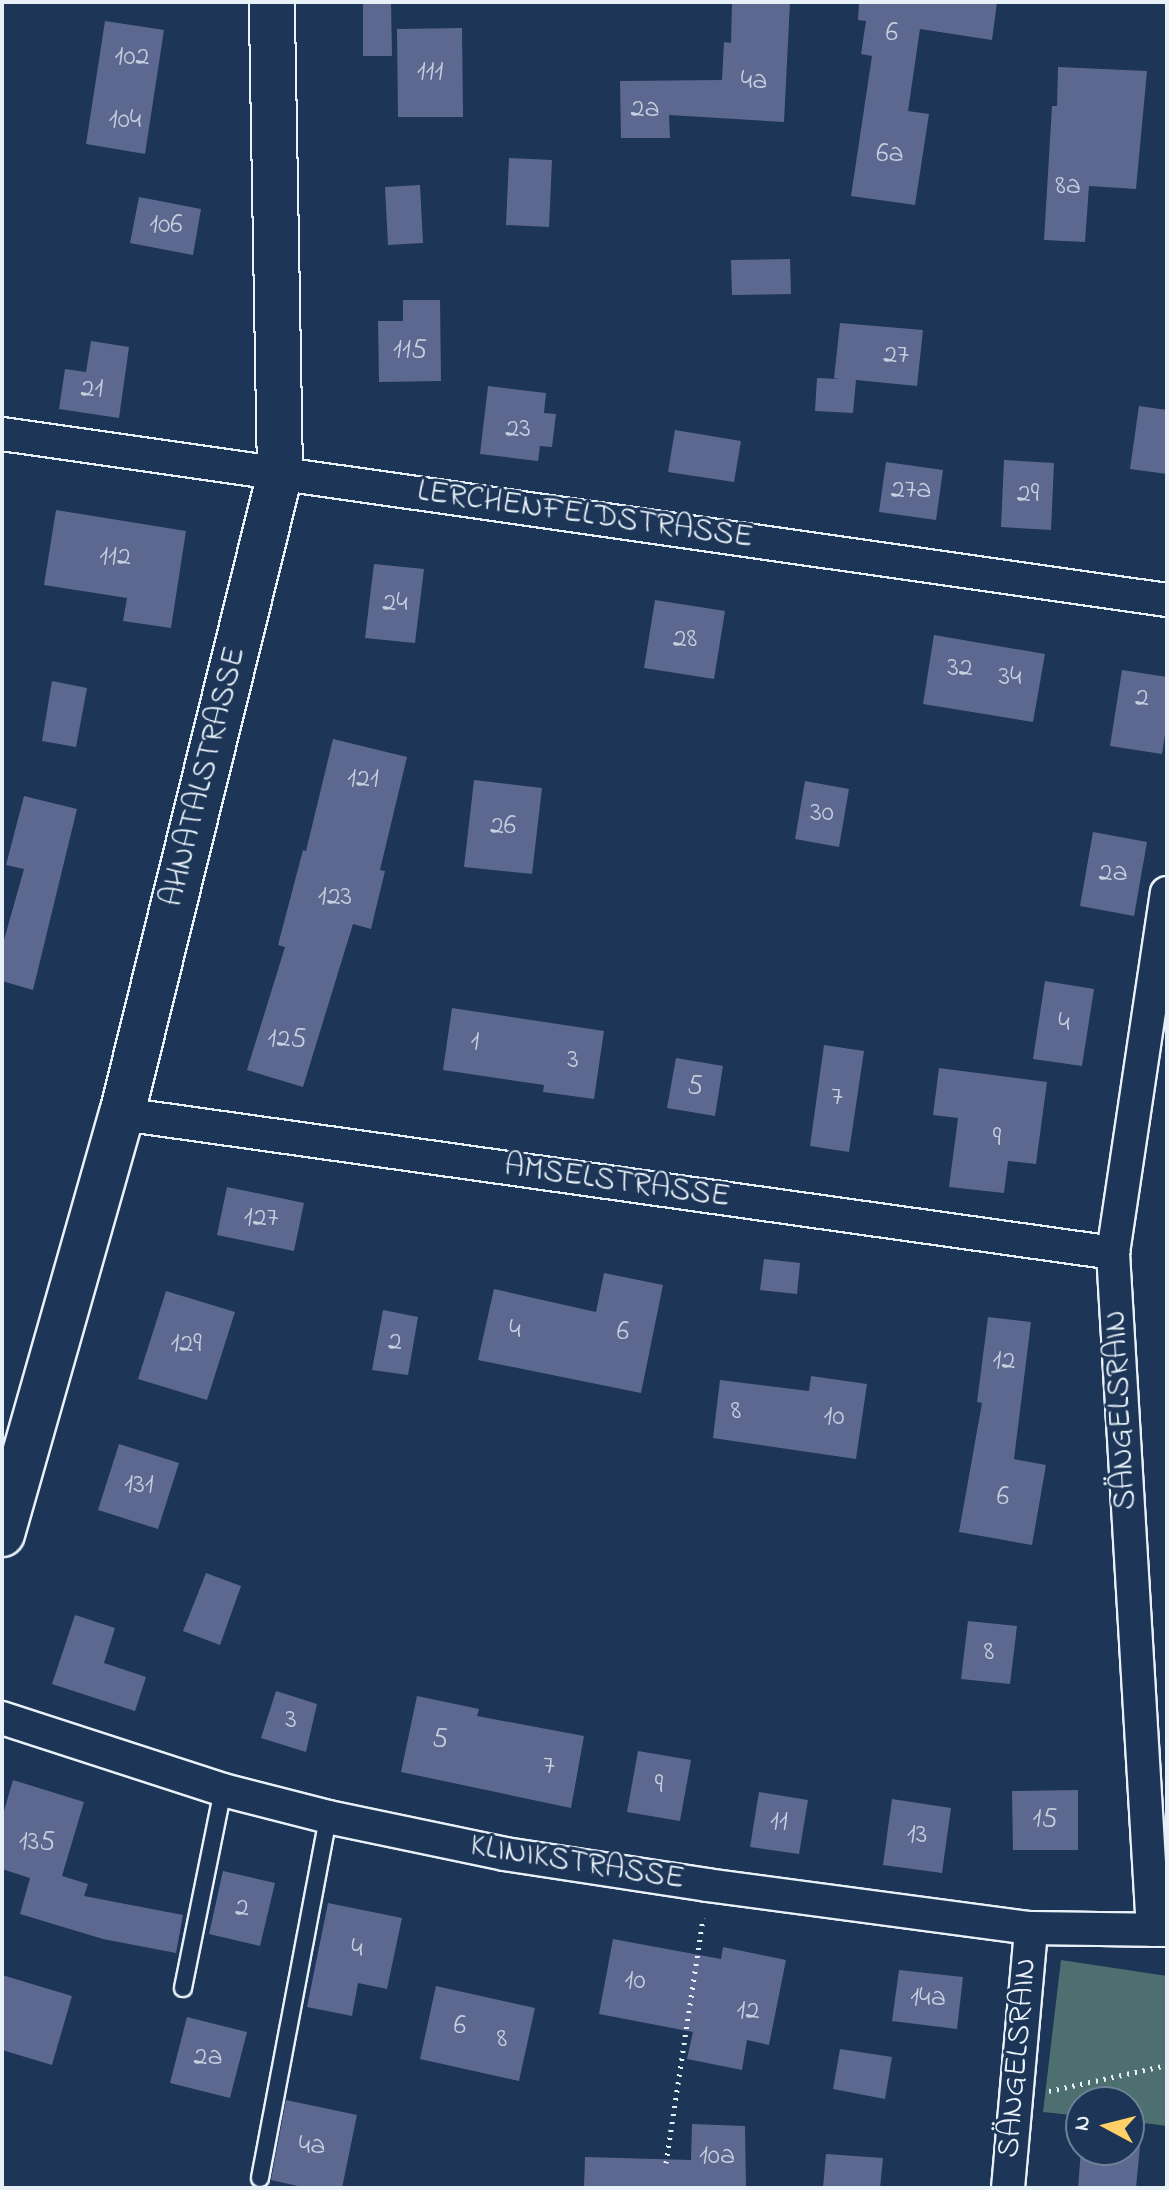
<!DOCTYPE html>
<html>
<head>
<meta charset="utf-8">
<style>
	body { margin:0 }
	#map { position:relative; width:1169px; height:2190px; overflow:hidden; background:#1d3557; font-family:"Indie Flower",sans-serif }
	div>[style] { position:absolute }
	.green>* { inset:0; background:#4d6f6f }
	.building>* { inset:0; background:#5d6890 }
	.path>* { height:5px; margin-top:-2.5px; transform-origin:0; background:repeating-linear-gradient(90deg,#e8f1f8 0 2px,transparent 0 8px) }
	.roads { filter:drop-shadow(2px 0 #e8f1f8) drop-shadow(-2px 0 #e8f1f8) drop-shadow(0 2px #e8f1f8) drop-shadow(0 -2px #e8f1f8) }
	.lane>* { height:16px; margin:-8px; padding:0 8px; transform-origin:8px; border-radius:8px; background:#1d3557 }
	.street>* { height:32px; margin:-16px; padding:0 16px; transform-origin:16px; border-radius:16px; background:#1d3557 }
	.secondary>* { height:44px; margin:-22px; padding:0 22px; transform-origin:22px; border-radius:22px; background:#1d3557 }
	span { translate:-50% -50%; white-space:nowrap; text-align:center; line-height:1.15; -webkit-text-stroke:6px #1d3557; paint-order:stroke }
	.number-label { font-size:28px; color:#c5cfde }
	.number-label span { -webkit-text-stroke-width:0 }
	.street-label { font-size:32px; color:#e8f1f8 }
	.frame { position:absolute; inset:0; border:4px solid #e8f1f8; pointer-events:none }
	.north { position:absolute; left:1065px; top:2086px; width:80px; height:80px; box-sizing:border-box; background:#1d3557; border:2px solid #6e8097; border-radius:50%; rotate:277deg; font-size:22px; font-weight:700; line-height:32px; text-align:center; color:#e8f1f8 }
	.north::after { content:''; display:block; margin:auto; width:28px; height:36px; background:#ffd166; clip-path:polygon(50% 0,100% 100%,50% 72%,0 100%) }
</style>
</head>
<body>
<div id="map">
	<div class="green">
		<i style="clip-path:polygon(1061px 1960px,1167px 1976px,1167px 2126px,1129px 2121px,1129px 2102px,1081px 2102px,1081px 2116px,1043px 2112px)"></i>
	</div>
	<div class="building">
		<i style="clip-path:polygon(363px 2px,391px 2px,392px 56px,363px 56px)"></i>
		<i style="clip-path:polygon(732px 2px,790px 2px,784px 122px,669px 115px,670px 138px,621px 138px,620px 81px,722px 80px,724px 42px,731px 43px)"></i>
		<i style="clip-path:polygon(859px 2px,997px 2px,992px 40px,920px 29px,908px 111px,929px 114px,915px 205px,851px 196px,872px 56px,861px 54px,866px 21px,858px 20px)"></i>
		<i style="clip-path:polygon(105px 21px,164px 30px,145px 154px,86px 144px)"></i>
		<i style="clip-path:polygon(462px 28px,463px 117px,398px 117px,397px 29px)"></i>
		<i style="clip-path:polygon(1058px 67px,1147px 71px,1136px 189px,1089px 186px,1085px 242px,1044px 240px,1052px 106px,1057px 106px)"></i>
		<i style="clip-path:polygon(509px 158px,552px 160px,549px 227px,506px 225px)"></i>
		<i style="clip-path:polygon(420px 185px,423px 243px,388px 245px,385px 187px)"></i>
		<i style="clip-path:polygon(139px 197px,201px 209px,193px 255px,130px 243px)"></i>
		<i style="clip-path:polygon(790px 259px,791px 294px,732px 295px,731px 260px)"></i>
		<i style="clip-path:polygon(403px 300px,440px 300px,441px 381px,379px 382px,378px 321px,403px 321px)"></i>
		<i style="clip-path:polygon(840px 323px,923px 330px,917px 386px,856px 380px,853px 413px,815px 411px,817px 378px,839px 379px,834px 378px)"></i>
		<i style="clip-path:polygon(91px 341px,129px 347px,119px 418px,59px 409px,65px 369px,86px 372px)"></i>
		<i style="clip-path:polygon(488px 386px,546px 393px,544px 413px,556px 414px,552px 447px,540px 446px,538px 461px,480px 454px)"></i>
		<i style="clip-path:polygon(1139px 406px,1167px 410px,1167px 474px,1130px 469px)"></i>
		<i style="clip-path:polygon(675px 430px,741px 441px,734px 482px,668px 472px)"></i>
		<i style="clip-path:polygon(1004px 460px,1054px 463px,1051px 530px,1001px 527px)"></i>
		<i style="clip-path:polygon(886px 462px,943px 470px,936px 520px,879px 512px)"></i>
		<i style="clip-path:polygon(56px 510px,186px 531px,171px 628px,123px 621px,127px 598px,44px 585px)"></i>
		<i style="clip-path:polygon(374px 564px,424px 569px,415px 643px,365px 638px)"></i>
		<i style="clip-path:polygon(655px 600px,725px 611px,714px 679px,644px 668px)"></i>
		<i style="clip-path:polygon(934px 635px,1045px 654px,1033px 722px,923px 704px)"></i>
		<i style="clip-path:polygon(1122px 670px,1167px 677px,1167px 721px,1162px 754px,1110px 746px)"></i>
		<i style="clip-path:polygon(52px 681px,87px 688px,76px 747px,42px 741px)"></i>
		<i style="clip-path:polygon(333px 739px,407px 757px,380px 870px,385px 871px,371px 929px,353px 924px,303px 1087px,247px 1070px,285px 947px,278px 945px,303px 850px,306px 851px)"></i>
		<i style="clip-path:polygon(474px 780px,542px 788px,532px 874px,464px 867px)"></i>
		<i style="clip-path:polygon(805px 781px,849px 789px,839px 847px,795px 839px)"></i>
		<i style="clip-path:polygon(24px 796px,77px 809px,33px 990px,2px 981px,2px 947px,24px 869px,6px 865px)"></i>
		<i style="clip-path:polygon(1093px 832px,1147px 842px,1134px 916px,1080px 906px)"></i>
		<i style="clip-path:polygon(1045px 981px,1094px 989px,1082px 1066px,1033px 1059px)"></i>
		<i style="clip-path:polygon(452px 1008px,604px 1031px,594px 1099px,543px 1092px,544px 1085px,443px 1070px)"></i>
		<i style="clip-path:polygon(824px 1045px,864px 1051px,849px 1152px,810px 1146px)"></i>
		<i style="clip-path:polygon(676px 1058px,723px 1066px,715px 1116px,667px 1108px)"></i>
		<i style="clip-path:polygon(939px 1068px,1047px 1082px,1036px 1164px,1008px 1161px,1004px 1193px,949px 1187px,958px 1118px,933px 1115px)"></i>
		<i style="clip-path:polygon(227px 1187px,304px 1203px,294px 1251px,217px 1235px)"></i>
		<i style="clip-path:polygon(764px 1259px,800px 1263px,797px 1294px,760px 1290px)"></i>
		<i style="clip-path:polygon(604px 1273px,663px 1285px,641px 1393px,478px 1360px,494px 1289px,596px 1312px)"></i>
		<i style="clip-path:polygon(166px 1291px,235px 1312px,207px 1400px,138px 1379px)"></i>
		<i style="clip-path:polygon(383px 1310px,418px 1317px,408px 1375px,372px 1370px)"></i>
		<i style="clip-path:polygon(988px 1317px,1031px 1322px,1014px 1459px,1046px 1465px,1032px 1545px,959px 1532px,982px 1403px,977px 1402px)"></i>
		<i style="clip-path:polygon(811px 1376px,867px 1384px,856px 1459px,713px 1438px,720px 1380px,809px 1391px)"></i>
		<i style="clip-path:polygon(119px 1444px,179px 1463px,158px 1529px,98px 1510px)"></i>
		<i style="clip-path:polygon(206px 1573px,241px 1586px,220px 1645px,183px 1631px)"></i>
		<i style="clip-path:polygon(75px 1615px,115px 1628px,104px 1663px,146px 1677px,135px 1711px,52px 1684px)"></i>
		<i style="clip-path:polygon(968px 1621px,1017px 1626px,1010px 1684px,961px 1679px)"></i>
		<i style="clip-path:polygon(276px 1691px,317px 1704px,306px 1752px,261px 1738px)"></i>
		<i style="clip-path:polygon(417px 1696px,479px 1709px,477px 1716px,584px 1736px,571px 1808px,401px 1772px)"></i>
		<i style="clip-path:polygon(638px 1751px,691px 1760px,680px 1821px,627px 1812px)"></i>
		<i style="clip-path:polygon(13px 1780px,84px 1802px,62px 1876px,88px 1884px,84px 1896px,183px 1915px,176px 1953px,103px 1939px,20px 1914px,30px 1878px,2px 1869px,2px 1818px)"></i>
		<i style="clip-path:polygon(1078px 1790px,1078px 1850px,1013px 1850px,1012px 1791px)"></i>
		<i style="clip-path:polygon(759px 1792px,808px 1800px,799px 1854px,750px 1847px)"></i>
		<i style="clip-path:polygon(892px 1799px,951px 1808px,942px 1873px,883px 1865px)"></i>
		<i style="clip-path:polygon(223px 1871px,275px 1883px,260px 1946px,209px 1934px)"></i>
		<i style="clip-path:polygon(328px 1903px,402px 1918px,387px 1989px,358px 1983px,352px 2016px,307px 2007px)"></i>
		<i style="clip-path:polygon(613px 1939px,721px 1959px,723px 1947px,786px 1960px,769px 2045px,747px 2040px,742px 2070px,687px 2059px,693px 2032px,599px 2014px)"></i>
		<i style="clip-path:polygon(899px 1970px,963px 1977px,957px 2029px,892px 2021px)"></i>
		<i style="clip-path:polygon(2px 1975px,72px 1996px,52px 2065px,2px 2050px)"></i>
		<i style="clip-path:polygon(436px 1986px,535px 2008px,519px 2081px,420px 2059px)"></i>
		<i style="clip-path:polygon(187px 2017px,247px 2032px,230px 2098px,170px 2083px)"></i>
		<i style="clip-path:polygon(840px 2049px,892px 2057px,885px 2099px,833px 2089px)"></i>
		<i style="clip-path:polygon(286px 2100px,357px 2115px,342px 2188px,307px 2188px,271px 2180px)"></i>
		<i style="clip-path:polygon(692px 2124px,745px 2126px,746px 2188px,584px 2188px,585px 2157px,691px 2160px)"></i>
		<i style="clip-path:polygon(1129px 2135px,1141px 2136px,1136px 2188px,1078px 2188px,1081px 2149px,1129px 2150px)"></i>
		<i style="clip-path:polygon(826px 2154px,883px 2158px,880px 2188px,823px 2188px)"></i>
	</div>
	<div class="path">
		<i style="left:1049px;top:2091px;width:121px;rotate:-12.4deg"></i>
		<i style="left:666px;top:2163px;width:248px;rotate:-81.4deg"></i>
	</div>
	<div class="roads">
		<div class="lane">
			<i style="left:183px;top:1988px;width:202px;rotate:-78.6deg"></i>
			<i style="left:260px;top:2178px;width:367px;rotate:-79.3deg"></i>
		</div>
		<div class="street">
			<i style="left:2px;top:434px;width:1177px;rotate:8.11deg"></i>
			<i style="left:122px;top:1114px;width:1001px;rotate:7.98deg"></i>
			<i style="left:2px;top:1718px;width:232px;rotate:18deg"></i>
			<i style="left:223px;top:1790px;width:108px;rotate:14.4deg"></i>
			<i style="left:328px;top:1817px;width:181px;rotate:11.8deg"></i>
			<i style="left:505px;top:1854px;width:204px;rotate:8.7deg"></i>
			<i style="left:707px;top:1885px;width:327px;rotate:7.6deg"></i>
			<i style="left:1031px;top:1928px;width:136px;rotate:0.8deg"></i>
			<i style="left:1153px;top:1930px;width:678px;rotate:-93.38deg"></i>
			<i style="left:1113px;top:1253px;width:364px;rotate:-81.5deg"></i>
			<i style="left:1008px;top:2188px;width:261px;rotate:-84.9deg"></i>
		</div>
		<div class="secondary">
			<i style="left:2px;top:1534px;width:437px;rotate:-74.1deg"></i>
			<i style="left:122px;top:1114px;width:660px;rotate:-76.15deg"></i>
			<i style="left:280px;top:473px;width:471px;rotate:-91deg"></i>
		</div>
	</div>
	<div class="number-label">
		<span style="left:892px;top:34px">6</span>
		<span style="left:132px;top:58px">102</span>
		<span style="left:430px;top:73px">111</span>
		<span style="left:754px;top:82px">4a</span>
		<span style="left:645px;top:110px">2a</span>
		<span style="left:125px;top:121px">104</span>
		<span style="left:890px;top:155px">6a</span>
		<span style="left:1068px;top:187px">8a</span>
		<span style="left:166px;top:226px">106</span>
		<span style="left:410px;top:351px">115</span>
		<span style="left:896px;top:356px">27</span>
		<span style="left:92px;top:390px">21</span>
		<span style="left:518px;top:430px">23</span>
		<span style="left:911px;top:491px">27a</span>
		<span style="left:1028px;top:495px">29</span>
		<span style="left:115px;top:558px">112</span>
		<span style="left:395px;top:604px">24</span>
		<span style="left:685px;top:640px">28</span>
		<span style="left:960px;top:669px">32</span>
		<span style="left:1010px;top:678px">34</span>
		<span style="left:1142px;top:699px">2</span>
		<span style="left:363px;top:780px">121</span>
		<span style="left:822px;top:814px">30</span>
		<span style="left:503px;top:827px">26</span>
		<span style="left:1113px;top:874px">2a</span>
		<span style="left:335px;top:898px">123</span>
		<span style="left:1064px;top:1024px">4</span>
		<span style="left:287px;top:1040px">125</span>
		<span style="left:475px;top:1043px">1</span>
		<span style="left:573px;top:1061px">3</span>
		<span style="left:695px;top:1087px">5</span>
		<span style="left:837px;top:1098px">7</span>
		<span style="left:997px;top:1139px">9</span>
		<span style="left:261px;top:1219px">127</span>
		<span style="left:515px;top:1331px">4</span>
		<span style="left:623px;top:1333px">6</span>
		<span style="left:395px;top:1343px">2</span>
		<span style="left:186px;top:1345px">129</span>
		<span style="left:1004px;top:1362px">12</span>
		<span style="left:736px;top:1412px">8</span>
		<span style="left:834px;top:1418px">10</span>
		<span style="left:139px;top:1486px">131</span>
		<span style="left:1003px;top:1498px">6</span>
		<span style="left:989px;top:1653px">8</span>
		<span style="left:291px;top:1721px">3</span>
		<span style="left:440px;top:1740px">5</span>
		<span style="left:549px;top:1767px">7</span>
		<span style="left:659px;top:1786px">9</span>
		<span style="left:1045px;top:1820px">15</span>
		<span style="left:779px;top:1823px">11</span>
		<span style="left:917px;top:1836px">13</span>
		<span style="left:37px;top:1843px">135</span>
		<span style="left:242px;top:1909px">2</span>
		<span style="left:357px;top:1950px">4</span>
		<span style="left:635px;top:1982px">10</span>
		<span style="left:928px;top:1999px">14a</span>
		<span style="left:748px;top:2012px">12</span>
		<span style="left:460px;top:2027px">6</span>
		<span style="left:502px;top:2040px">8</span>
		<span style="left:208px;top:2058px">2a</span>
		<span style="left:312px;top:2147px">4a</span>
		<span style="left:717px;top:2157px">10a</span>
	</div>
	<div class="street-label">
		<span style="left:585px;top:516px;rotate:8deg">LERCHENFELDSTRASSE</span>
		<span style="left:205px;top:777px;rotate:-76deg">AHNATALSTRASSE</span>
		<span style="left:617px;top:1183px;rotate:8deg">AMSELSTRASSE</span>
		<span style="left:1122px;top:1410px;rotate:-93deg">SÄNGELSRAIN</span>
		<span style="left:577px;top:1864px;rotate:9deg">KLINIKSTRASSE</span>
		<span style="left:1019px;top:2058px;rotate:-85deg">SÄNGELSRAIN</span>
	</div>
	<div class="frame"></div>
	<div class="north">N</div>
</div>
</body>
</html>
